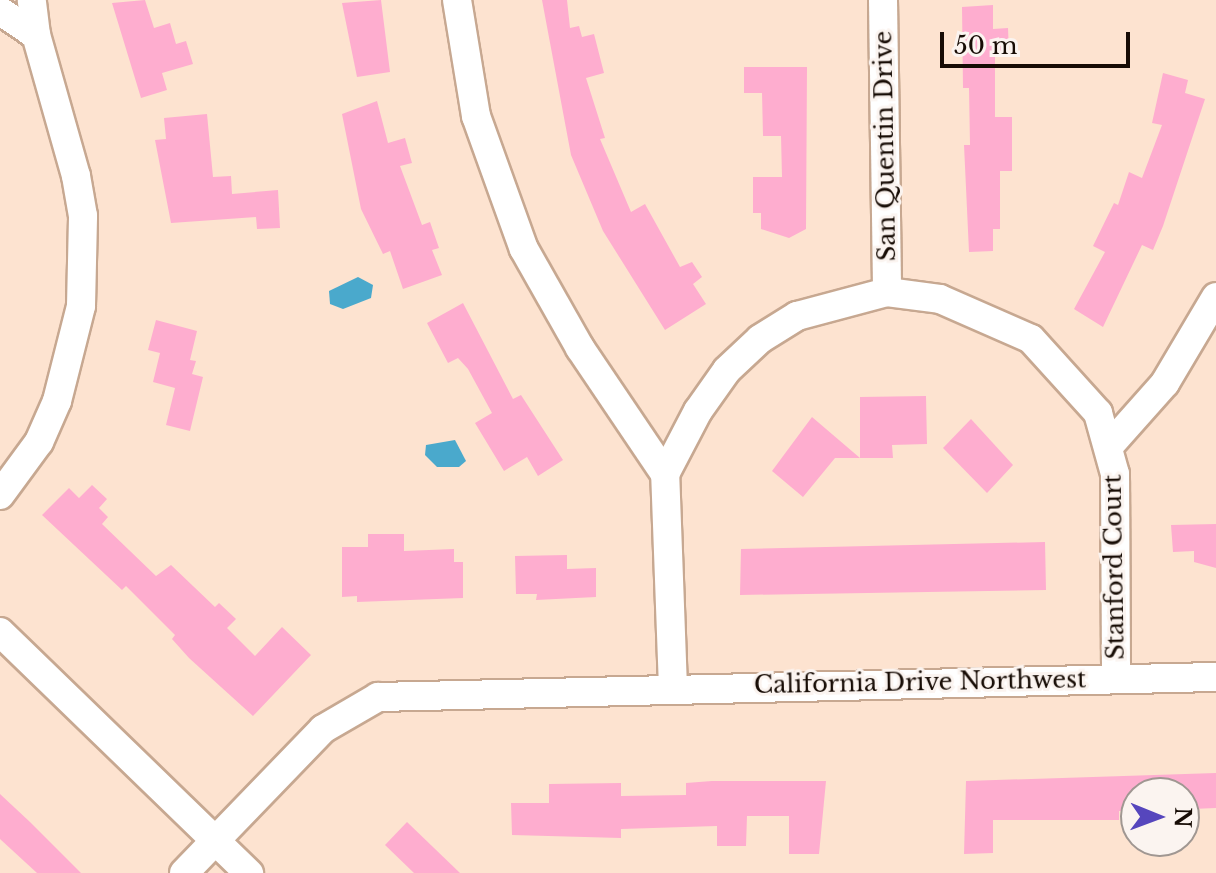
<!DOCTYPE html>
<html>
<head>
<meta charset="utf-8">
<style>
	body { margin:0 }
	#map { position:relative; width:1216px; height:873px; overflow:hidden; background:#fde3d0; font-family:"Libre Baskerville",serif }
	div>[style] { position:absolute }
	.water>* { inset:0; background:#4aa9cc }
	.building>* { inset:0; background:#feadcf }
	.roads { filter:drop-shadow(2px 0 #c7a891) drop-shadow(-2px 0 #c7a891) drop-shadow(0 2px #c7a891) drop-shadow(0 -2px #c7a891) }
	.street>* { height:28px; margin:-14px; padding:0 14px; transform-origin:14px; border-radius:14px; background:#fff }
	span { translate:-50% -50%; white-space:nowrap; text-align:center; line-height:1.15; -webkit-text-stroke:6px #fbf4f0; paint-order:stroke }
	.street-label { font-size:24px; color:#170c05 }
	.north { position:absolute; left:1120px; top:777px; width:80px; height:80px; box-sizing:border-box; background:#fbf4f0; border:2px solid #a09792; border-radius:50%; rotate:91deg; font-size:22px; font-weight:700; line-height:32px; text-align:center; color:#170c05 }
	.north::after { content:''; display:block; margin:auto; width:28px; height:36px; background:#5646bd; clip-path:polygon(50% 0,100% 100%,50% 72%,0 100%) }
	.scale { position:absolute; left:940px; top:32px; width:190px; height:36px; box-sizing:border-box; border:4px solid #170c05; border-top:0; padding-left:10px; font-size:24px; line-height:28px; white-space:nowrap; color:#170c05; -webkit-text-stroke:6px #fbf4f0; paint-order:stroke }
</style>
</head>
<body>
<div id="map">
	<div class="water">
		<i style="clip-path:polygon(358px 277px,373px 285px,371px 298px,343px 309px,330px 304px,329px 291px)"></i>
		<i style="clip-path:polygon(455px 440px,466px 461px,459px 467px,437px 467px,425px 455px,426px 445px)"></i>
	</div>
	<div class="building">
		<i style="clip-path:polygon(145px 0,154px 28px,170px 23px,176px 44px,186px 41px,193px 64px,162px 73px,167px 90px,141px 98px,112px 3px)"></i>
		<i style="clip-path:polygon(381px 0,390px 72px,357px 77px,342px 3px)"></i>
		<i style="clip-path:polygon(542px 0,567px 0,570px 28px,579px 26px,582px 37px,594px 34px,604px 73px,586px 78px,605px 138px,600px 139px,631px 212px,645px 204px,680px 267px,692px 262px,702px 277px,693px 284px,706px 304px,665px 330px,603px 231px,571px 155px)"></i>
		<i style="clip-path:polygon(993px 5px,993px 29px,1008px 28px,1009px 53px,995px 54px,995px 117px,1012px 117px,1012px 171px,1000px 171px,1000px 229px,993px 229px,993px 251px,969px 252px,964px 145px,970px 145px,969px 88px,963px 88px,962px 7px)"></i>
		<i style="clip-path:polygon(744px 67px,807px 67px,806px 229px,789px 238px,761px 229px,761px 213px,753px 213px,753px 177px,782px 177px,781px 136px,763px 136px,762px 93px,744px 93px)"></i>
		<i style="clip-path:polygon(1163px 73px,1188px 80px,1185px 93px,1205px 99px,1163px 226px,1153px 250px,1142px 245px,1103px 327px,1074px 309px,1105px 252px,1093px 246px,1114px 203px,1118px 205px,1129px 172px,1142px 178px,1162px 125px,1152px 123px)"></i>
		<i style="clip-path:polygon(377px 101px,388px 143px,405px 138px,412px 163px,400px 166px,422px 225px,430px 222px,439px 248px,432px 250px,442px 275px,403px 289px,390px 251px,383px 254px,361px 209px,342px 114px)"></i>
		<i style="clip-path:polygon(207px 114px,213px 177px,231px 176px,232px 194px,278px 190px,280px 228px,257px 229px,256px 217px,171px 223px,155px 140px,166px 139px,164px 118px)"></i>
		<i style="clip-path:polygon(463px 303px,513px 399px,521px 395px,563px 460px,538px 476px,527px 457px,504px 471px,475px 423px,492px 413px,468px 369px,458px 358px,448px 363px,427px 323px)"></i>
		<i style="clip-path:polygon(156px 320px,197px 331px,190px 360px,196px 361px,192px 374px,203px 377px,190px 431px,166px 425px,175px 388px,153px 382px,160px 353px,148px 350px)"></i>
		<i style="clip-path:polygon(926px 396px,927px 444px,892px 445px,893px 458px,860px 458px,860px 397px)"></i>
		<i style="clip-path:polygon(812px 417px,860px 458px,835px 458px,803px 497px,772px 471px)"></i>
		<i style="clip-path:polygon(971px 419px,1013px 465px,987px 493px,943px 448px)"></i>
		<i style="clip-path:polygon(92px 485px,107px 499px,99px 508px,108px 517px,102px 524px,156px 576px,171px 565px,215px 607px,219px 603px,236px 619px,227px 628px,255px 656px,282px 627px,311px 655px,253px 716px,189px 658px,172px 639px,175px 635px,126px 586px,122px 590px,42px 515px,69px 488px,79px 498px)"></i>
		<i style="clip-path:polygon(1216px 524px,1216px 568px,1194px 562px,1194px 551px,1173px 552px,1171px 525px)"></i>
		<i style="clip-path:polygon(368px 534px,404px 534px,404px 551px,454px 549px,454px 562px,463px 562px,463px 598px,357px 602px,357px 596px,342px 597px,342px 547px,368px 547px)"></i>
		<i style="clip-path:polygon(1045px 542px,1046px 590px,740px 595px,741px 549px)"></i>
		<i style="clip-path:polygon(567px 555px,567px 569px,596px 568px,596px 597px,536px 600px,537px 594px,516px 594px,515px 556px)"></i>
		<i style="clip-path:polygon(1216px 773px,1216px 808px,1192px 809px,1192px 793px,1136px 793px,1136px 811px,1119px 811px,1119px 820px,993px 820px,993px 853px,964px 854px,966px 781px)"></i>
		<i style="clip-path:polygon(712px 781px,826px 781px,819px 854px,789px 854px,789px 816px,747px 816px,746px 846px,717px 846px,717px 826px,621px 829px,621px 838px,512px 835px,511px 803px,549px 803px,549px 784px,621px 783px,621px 796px,686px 795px,686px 783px)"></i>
		<i style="clip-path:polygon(0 794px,30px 822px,81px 873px,37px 873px,0 839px)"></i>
		<i style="clip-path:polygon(407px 822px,460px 873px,414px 873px,385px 845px)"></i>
	</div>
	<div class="roads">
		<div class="street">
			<i style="left:457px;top:0;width:118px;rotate:80.7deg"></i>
			<i style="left:476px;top:116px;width:141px;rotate:70.2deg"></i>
			<i style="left:524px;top:249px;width:114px;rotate:60.5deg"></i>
			<i style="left:580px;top:348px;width:152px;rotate:56deg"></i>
			<i style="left:883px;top:0;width:292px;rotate:89.2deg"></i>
			<i style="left:0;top:11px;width:43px;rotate:33.7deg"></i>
			<i style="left:1110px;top:445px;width:83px;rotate:-48.4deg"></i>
			<i style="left:1165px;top:383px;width:100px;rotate:-59.3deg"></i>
			<i style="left:0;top:495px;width:66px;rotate:-53.7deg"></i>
			<i style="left:39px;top:442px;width:45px;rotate:-66.3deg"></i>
			<i style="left:57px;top:401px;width:98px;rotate:-75.8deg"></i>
			<i style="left:81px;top:306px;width:90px;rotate:-88.7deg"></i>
			<i style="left:83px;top:216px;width:41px;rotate:-99.9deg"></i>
			<i style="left:76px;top:176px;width:147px;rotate:-105.8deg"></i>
			<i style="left:36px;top:35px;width:35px;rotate:-97deg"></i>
			<i style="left:0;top:632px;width:347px;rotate:44.1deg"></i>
			<i style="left:673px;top:688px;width:214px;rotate:-92.1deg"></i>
			<i style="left:665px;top:474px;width:71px;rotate:-62.4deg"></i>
			<i style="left:698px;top:411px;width:50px;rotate:-54.7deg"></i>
			<i style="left:727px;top:370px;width:45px;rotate:-43.2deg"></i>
			<i style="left:760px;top:339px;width:44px;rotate:-31.9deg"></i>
			<i style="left:797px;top:316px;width:93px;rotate:-14.9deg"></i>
			<i style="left:887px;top:292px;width:53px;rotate:7.5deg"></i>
			<i style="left:940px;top:299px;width:99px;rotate:23.7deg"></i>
			<i style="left:1031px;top:339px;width:100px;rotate:47.8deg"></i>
			<i style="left:1098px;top:413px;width:63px;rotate:74.4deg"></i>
			<i style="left:1115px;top:474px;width:204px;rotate:89.7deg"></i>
			<i style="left:184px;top:873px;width:200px;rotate:-46deg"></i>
			<i style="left:323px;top:729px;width:64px;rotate:-30.2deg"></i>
			<i style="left:378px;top:697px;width:838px;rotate:-1.37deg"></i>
		</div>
	</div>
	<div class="street-label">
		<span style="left:885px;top:146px;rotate:-91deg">San Quentin Drive</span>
		<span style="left:1114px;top:567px;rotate:-91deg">Stanford Court</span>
		<span style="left:920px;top:682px;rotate:-1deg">California Drive Northwest</span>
	</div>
	<div class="north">N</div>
	<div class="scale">50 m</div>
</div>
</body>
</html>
